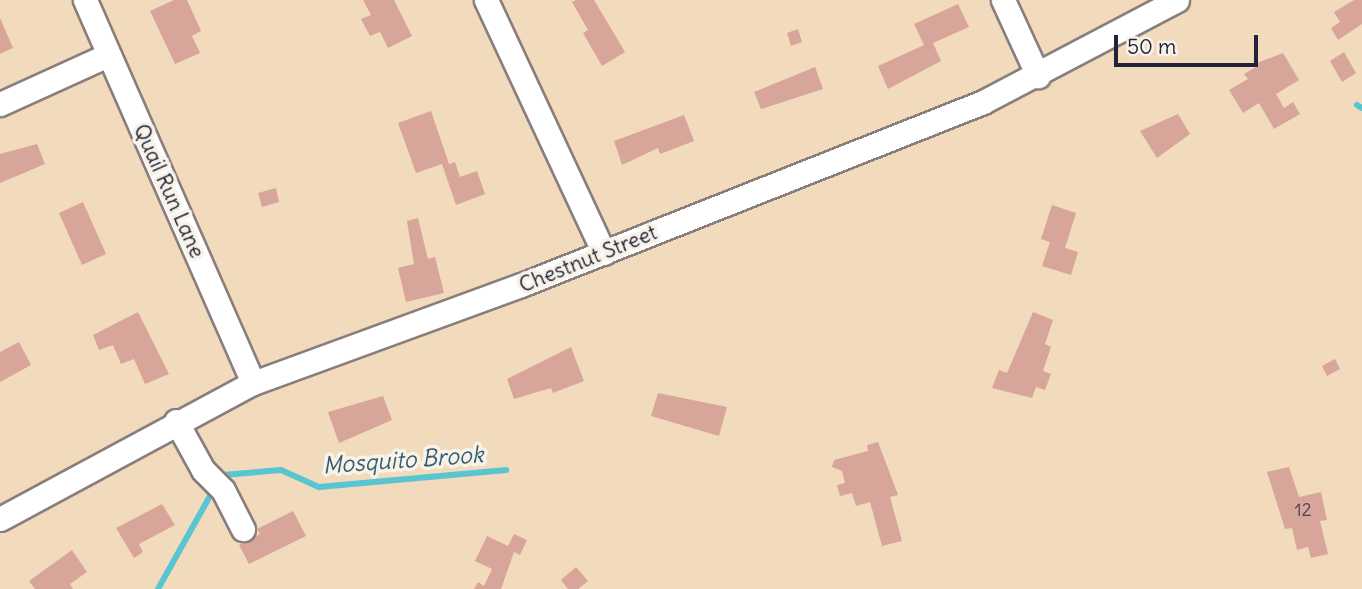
<!DOCTYPE html>
<html>
<head>
<meta charset="utf-8">
<style>
	body { margin:0 }
	#map { position:relative; width:1362px; height:589px; overflow:hidden; background:#f1dbbc; font-family:Delius,sans-serif }
	div>[style] { position:absolute }
	.stream>* { height:6px; margin:-3px; padding:0 3px; transform-origin:3px; border-radius:3px; background:#59c5d1 }
	.building>* { inset:0; background:#d7a59a }
	.roads { filter:drop-shadow(2px 0 #8a7e7c) drop-shadow(-2px 0 #8a7e7c) drop-shadow(0 2px #8a7e7c) drop-shadow(0 -2px #8a7e7c) }
	.minor>* { height:23px; margin:-11.5px; padding:0 11.5px; transform-origin:11.5px; border-radius:11.5px; background:#fff }
	span { translate:-50% -50%; white-space:nowrap; text-align:center; line-height:1.15; -webkit-text-stroke:7px #f7f3e8; paint-order:stroke }
	.number-label { font-size:18px; color:#4f4353 }
	.number-label span { -webkit-text-stroke-width:0 }
	.street-label { font-size:21px; color:#22223b }
	.water-label { font-size:23px; color:#355b70; font-style:italic }
	.scale { position:absolute; left:1114px; top:35px; width:144px; height:32px; box-sizing:border-box; border:4px solid #22223b; border-top:0; padding-left:9px; font-size:21px; line-height:24px; white-space:nowrap; color:#22223b; -webkit-text-stroke:5px #f7f3e8; paint-order:stroke }
</style>
</head>
<body>
<div id="map">
	<div class="stream">
		<i style="left:1357px;top:105px;width:6px;rotate:31deg"></i>
		<i style="left:222px;top:475px;width:59px;rotate:-4.8deg"></i>
		<i style="left:281px;top:470px;width:42px;rotate:24.1deg"></i>
		<i style="left:319px;top:487px;width:188px;rotate:-5.2deg"></i>
		<i style="left:158px;top:589px;width:115px;rotate:-60.8deg"></i>
	</div>
	<div class="building">
		<i style="clip-path:polygon(174px 0,187px 0,201px 31px,192px 36px,200px 53px,175px 64px,150px 11px)"></i>
		<i style="clip-path:polygon(363px 0,394px 0,412px 36px,388px 48px,380px 32px,370px 36px,361px 19px,371px 15px)"></i>
		<i style="clip-path:polygon(576px 0,594px 0,625px 52px,602px 66px,583px 33px,588px 30px,572px 2px)"></i>
		<i style="clip-path:polygon(1354px 0,1362px 0,1362px 24px,1338px 40px,1331px 28px,1340px 22px,1334px 12px)"></i>
		<i style="clip-path:polygon(958px 4px,969px 27px,933px 43px,941px 61px,888px 89px,878px 66px,924px 45px,914px 24px)"></i>
		<i style="clip-path:polygon(0 18px,13px 48px,0 54px)"></i>
		<i style="clip-path:polygon(798px 29px,802px 42px,791px 46px,787px 33px)"></i>
		<i style="clip-path:polygon(1344px 52px,1356px 73px,1342px 82px,1330px 61px)"></i>
		<i style="clip-path:polygon(1283px 53px,1299px 80px,1276px 94px,1284px 108px,1293px 102px,1300px 114px,1274px 129px,1259px 103px,1243px 113px,1229px 90px,1248px 79px,1244px 74px,1256px 67px,1254px 64px)"></i>
		<i style="clip-path:polygon(815px 67px,823px 89px,761px 109px,754px 92px)"></i>
		<i style="clip-path:polygon(431px 111px,449px 164px,455px 162px,460px 177px,477px 171px,485px 194px,456px 205px,442px 164px,416px 173px,398px 123px)"></i>
		<i style="clip-path:polygon(1178px 114px,1190px 134px,1157px 158px,1140px 131px)"></i>
		<i style="clip-path:polygon(684px 115px,694px 141px,660px 154px,658px 148px,622px 165px,614px 141px)"></i>
		<i style="clip-path:polygon(37px 144px,45px 164px,0 183px,0 154px)"></i>
		<i style="clip-path:polygon(276px 188px,279px 202px,262px 207px,258px 193px)"></i>
		<i style="clip-path:polygon(83px 202px,106px 254px,82px 265px,59px 213px)"></i>
		<i style="clip-path:polygon(1052px 205px,1076px 213px,1065px 248px,1078px 252px,1071px 275px,1042px 266px,1050px 242px,1041px 239px)"></i>
		<i style="clip-path:polygon(418px 218px,428px 259px,435px 257px,444px 293px,406px 302px,398px 268px,414px 264px,407px 221px)"></i>
		<i style="clip-path:polygon(138px 312px,169px 374px,145px 384px,134px 359px,121px 364px,113px 345px,99px 350px,93px 335px)"></i>
		<i style="clip-path:polygon(1033px 312px,1053px 320px,1045px 344px,1051px 347px,1043px 371px,1051px 374px,1045px 390px,1036px 387px,1032px 398px,992px 388px,999px 370px,1007px 373px)"></i>
		<i style="clip-path:polygon(19px 342px,31px 365px,0 382px,0 352px)"></i>
		<i style="clip-path:polygon(571px 347px,584px 381px,553px 393px,551px 388px,514px 399px,507px 379px)"></i>
		<i style="clip-path:polygon(1335px 359px,1340px 369px,1327px 376px,1322px 366px)"></i>
		<i style="clip-path:polygon(658px 393px,727px 407px,719px 436px,651px 416px)"></i>
		<i style="clip-path:polygon(383px 396px,392px 420px,339px 443px,328px 412px)"></i>
		<i style="clip-path:polygon(878px 442px,898px 495px,890px 497px,902px 541px,882px 546px,870px 502px,856px 506px,852px 493px,840px 496px,837px 485px,845px 483px,842px 471px,832px 467px,834px 460px,868px 451px,867px 445px)"></i>
		<i style="clip-path:polygon(1289px 467px,1299px 497px,1321px 492px,1327px 520px,1320px 521px,1328px 554px,1311px 558px,1308px 547px,1297px 550px,1292px 528px,1285px 529px,1267px 472px)"></i>
		<i style="clip-path:polygon(162px 504px,175px 525px,139px 544px,143px 552px,134px 558px,116px 528px)"></i>
		<i style="clip-path:polygon(293px 511px,306px 536px,249px 564px,239px 545px,260px 534px,257px 529px)"></i>
		<i style="clip-path:polygon(514px 534px,527px 540px,520px 555px,514px 552px,501px 589px,474px 589px,478px 582px,484px 586px,492px 569px,475px 561px,487px 536px,508px 546px)"></i>
		<i style="clip-path:polygon(72px 550px,87px 572px,70px 584px,73px 589px,35px 589px,29px 581px)"></i>
		<i style="clip-path:polygon(576px 567px,588px 581px,578px 589px,568px 589px,561px 580px)"></i>
	</div>
	<div class="roads">
		<div class="minor">
			<i style="left:85px;top:0;width:418px;rotate:66.3deg"></i>
			<i style="left:486px;top:0;width:279px;rotate:65deg"></i>
			<i style="left:1003px;top:0;width:84px;rotate:65.3deg"></i>
			<i style="left:0;top:104px;width:119px;rotate:-24.4deg"></i>
			<i style="left:176px;top:421px;width:56px;rotate:61.1deg"></i>
			<i style="left:203px;top:470px;width:28px;rotate:45deg"></i>
			<i style="left:223px;top:490px;width:44px;rotate:62.9deg"></i>
			<i style="left:0;top:519px;width:287px;rotate:-28.3deg"></i>
			<i style="left:253px;top:383px;width:285px;rotate:-20.1deg"></i>
			<i style="left:521px;top:285px;width:497px;rotate:-21.6deg"></i>
			<i style="left:983px;top:102px;width:219px;rotate:-27.7deg"></i>
		</div>
	</div>
	<div class="number-label">
		<span style="left:1303px;top:510px">12</span>
	</div>
	<div class="street-label">
		<span style="left:169px;top:191px;rotate:66deg">Quail Run Lane</span>
		<span style="left:588px;top:259px;rotate:-22deg">Chestnut Street</span>
	</div>
	<div class="water-label">
		<span style="left:403px;top:460px;rotate:-4deg">Mosquito Brook</span>
	</div>
	<div class="scale">50 m</div>
</div>
</body>
</html>
